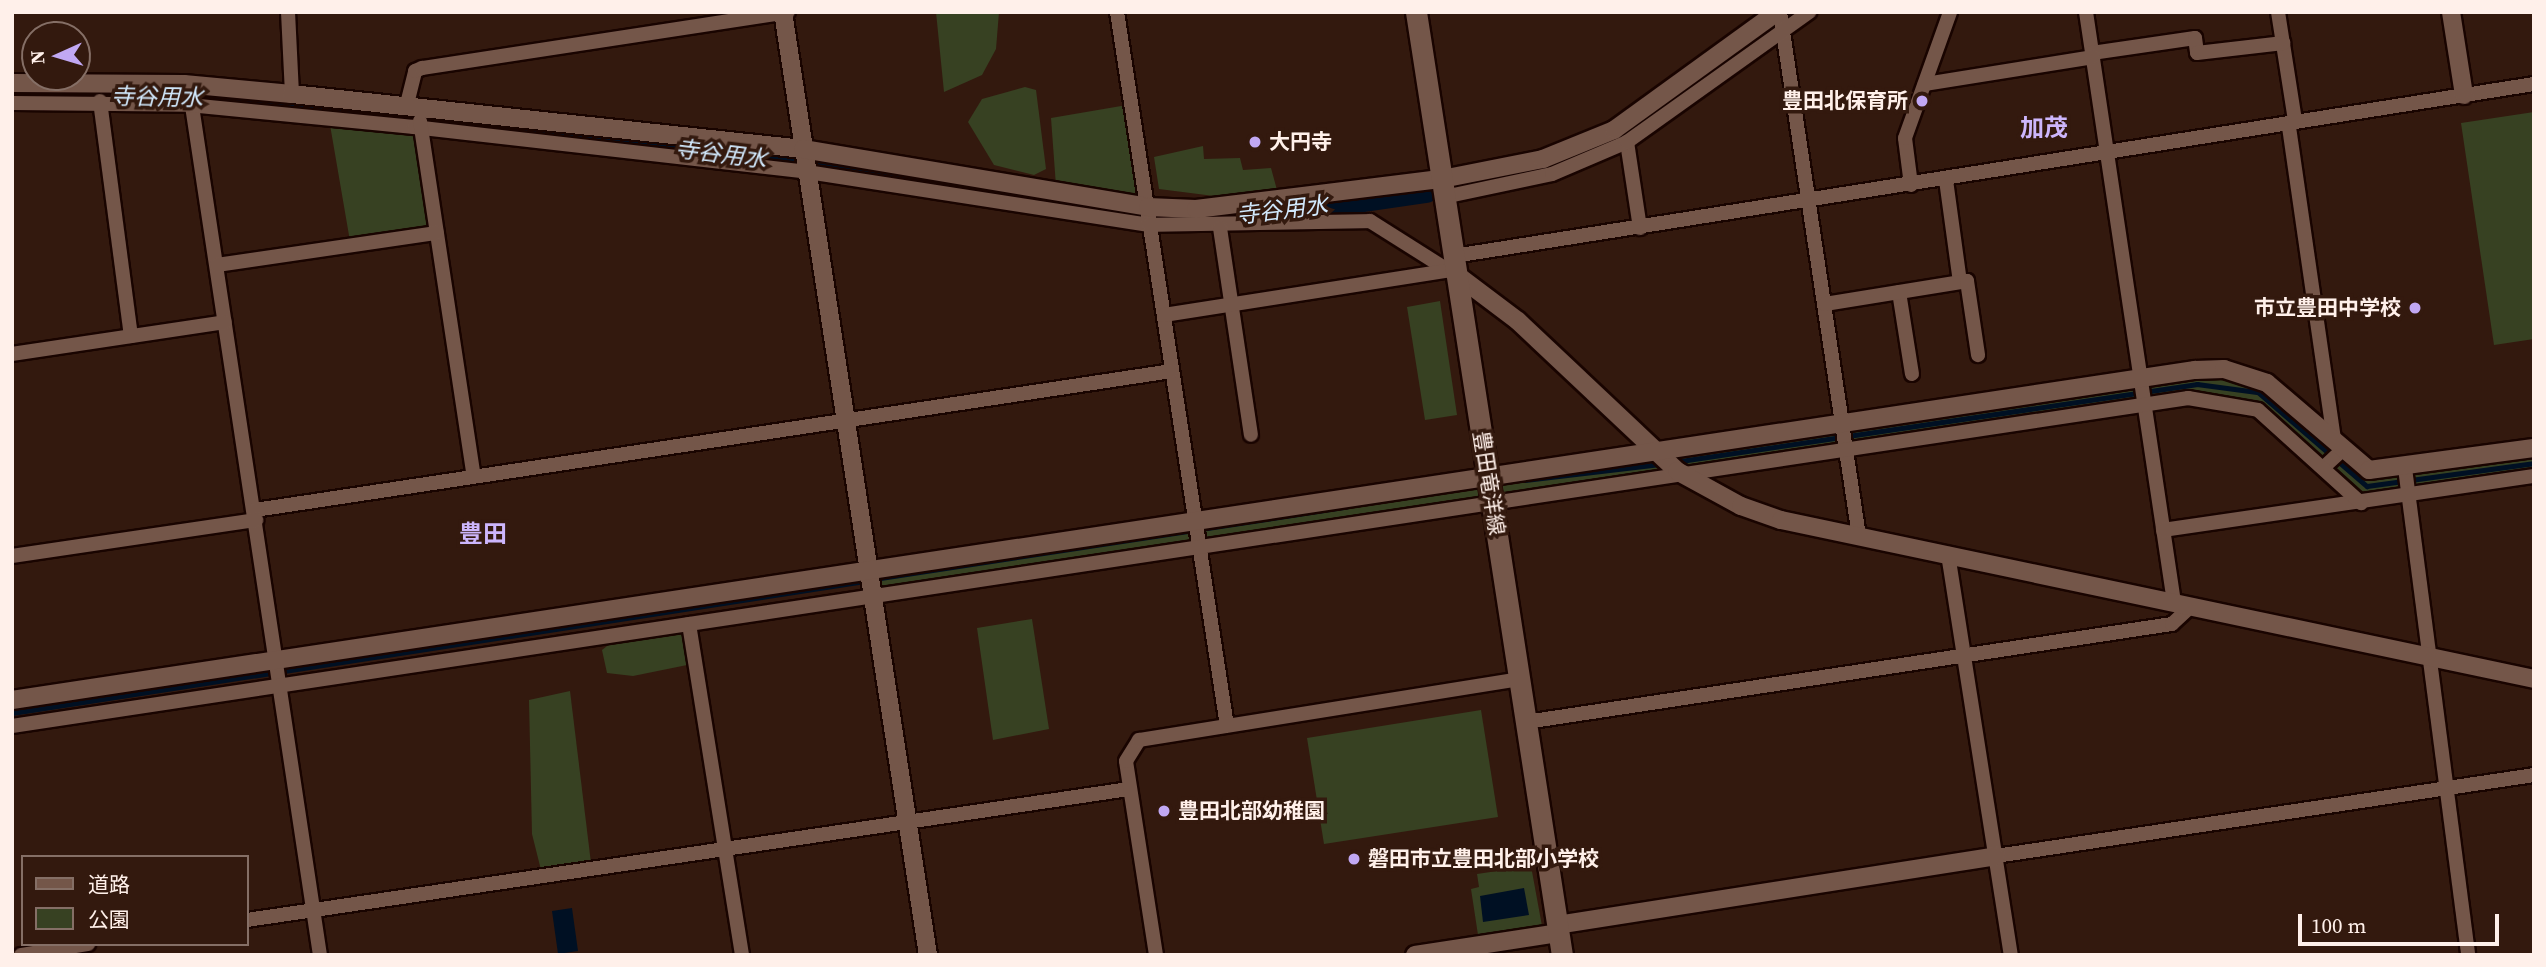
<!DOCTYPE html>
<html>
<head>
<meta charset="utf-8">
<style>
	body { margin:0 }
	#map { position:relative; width:2546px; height:967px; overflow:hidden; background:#33190e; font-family:"Source Serif 4","Noto Sans JP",serif }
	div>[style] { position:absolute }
	.green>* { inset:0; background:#374122 }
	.water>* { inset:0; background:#001023 }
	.stream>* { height:4.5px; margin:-2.25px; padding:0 2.25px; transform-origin:2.25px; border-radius:2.25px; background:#001023 }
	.river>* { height:24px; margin:-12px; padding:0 12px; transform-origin:12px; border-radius:12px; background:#001023 }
	.roads { filter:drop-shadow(2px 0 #190400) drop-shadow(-2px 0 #190400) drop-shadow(0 2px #190400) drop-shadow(0 -2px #190400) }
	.minor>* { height:14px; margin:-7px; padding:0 7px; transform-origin:7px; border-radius:7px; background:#745649 }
	.tertiary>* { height:18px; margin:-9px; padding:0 9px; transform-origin:9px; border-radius:9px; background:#745649 }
	.secondary>* { height:21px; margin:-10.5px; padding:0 10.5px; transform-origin:10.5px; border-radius:10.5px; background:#745649 }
	.dots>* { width:19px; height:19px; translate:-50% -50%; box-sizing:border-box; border:4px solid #33190e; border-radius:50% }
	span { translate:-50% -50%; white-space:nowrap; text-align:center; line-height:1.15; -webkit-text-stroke:7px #33190e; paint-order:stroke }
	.poi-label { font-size:21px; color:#fff0ea; font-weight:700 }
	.right { translate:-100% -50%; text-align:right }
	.left { translate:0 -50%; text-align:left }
	.street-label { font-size:21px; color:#fff0ea }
	.water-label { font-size:23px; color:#d1e8fc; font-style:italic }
	.quarter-label { font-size:24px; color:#cdb6fc; font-weight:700 }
	.frame { position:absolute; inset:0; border:14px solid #fff0ea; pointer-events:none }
	.legend { position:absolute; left:21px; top:855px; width:228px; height:91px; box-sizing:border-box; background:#33190e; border:2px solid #856f66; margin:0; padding:9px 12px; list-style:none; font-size:21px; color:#fff0ea }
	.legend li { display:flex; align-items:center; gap:14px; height:35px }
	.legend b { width:35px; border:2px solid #856f66 }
	.north { position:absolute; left:21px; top:21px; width:70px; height:70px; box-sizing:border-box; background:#33190e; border:2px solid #856f66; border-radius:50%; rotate:266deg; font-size:19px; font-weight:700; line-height:28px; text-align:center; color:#fff0ea }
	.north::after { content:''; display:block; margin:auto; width:24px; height:32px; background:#c1a8f3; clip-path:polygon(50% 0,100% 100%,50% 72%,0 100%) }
	.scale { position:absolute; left:2298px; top:914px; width:201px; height:32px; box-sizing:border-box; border:4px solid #fff0ea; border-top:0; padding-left:9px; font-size:21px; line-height:24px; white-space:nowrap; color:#fff0ea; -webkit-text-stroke:5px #33190e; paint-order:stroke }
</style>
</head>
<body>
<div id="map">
	<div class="green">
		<i style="clip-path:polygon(936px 12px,999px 12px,996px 49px,982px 75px,944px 92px)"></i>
		<i style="clip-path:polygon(1777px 12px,1807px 12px,1643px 132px,1567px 168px,1444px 197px,1302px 216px,1170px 223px,414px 127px,437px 233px,351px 247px,329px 119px,189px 105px,12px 105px,12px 83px,182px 84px,803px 149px,1204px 208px,1570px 149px)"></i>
		<i style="clip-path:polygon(1025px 87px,1036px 90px,1046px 169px,1034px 175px,994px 165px,968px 122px,982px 99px)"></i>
		<i style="clip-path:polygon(1127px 105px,1142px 201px,1056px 186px,1051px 118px)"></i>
		<i style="clip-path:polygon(2534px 112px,2534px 339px,2494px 345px,2461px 123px)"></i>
		<i style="clip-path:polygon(1203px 146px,1204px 159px,1240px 158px,1243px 170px,1271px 168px,1277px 190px,1214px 196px,1159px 189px,1154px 157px)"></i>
		<i style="clip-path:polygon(1440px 301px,1457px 415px,1425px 420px,1407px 307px)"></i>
		<i style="clip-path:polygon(2182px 372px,2248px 374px,2369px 470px,2534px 448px,2534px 476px,2361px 503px,2317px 460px,2233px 400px,2188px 398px,874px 593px,869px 568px)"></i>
		<i style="clip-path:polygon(1032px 619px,1049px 729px,993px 740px,977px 628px)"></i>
		<i style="clip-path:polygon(681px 625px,691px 635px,692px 664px,633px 676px,607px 673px,602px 650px,622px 634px)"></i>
		<i style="clip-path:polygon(570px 691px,591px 863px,541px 870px,532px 834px,529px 700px)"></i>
		<i style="clip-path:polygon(1481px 710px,1498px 817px,1324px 844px,1307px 738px)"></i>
		<i style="clip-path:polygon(1531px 866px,1542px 926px,1478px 935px,1471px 889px,1479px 887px,1477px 874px)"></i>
	</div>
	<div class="water">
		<i style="clip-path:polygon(1524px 888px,1529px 915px,1483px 922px,1480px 896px)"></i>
		<i style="clip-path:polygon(572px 908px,578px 951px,558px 954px,552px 911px)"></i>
	</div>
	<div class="stream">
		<i style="left:1674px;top:462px;width:529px;rotate:-8.48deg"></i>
		<i style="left:2197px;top:384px;width:62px;rotate:7.5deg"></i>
		<i style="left:2258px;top:392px;width:144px;rotate:40.8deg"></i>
		<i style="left:2367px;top:486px;width:169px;rotate:-7.8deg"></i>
		<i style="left:1525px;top:480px;width:138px;rotate:-6.7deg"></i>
		<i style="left:874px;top:579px;width:478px;rotate:-8.7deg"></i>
		<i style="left:12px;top:713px;width:864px;rotate:-8.79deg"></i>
	</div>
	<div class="river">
		<i style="left:12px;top:95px;width:193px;rotate:0.6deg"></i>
		<i style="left:205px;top:97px;width:211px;rotate:5.7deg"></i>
		<i style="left:415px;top:118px;width:410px;rotate:6.7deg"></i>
		<i style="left:822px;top:166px;width:362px;rotate:8.6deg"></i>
		<i style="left:1180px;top:220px;width:88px;rotate:-3.9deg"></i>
		<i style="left:1268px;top:214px;width:160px;rotate:-8.3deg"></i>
		<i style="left:1457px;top:186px;width:51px;rotate:-10.2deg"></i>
		<i style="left:1507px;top:177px;width:126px;rotate:-20.4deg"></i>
		<i style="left:1625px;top:133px;width:208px;rotate:-35.6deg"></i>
	</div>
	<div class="roads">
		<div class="minor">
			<i style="left:288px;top:12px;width:82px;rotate:87.2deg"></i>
			<i style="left:1117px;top:12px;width:722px;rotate:81.24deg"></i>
			<i style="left:1780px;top:12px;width:530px;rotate:81.43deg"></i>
			<i style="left:2086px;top:12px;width:597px;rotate:81.52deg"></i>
			<i style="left:2278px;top:12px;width:110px;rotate:81.1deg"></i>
			<i style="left:2092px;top:53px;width:104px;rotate:-8.3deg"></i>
			<i style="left:2195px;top:38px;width:15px;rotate:82deg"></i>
			<i style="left:2197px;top:53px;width:87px;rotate:-6.6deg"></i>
			<i style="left:1925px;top:84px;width:170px;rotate:-9.1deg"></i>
			<i style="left:189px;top:86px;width:879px;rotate:81.43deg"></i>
			<i style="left:100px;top:101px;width:237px;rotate:82.5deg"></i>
			<i style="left:12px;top:103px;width:177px;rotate:0.6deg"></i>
			<i style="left:189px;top:105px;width:226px;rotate:5.6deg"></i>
			<i style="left:414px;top:127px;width:396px;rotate:6.5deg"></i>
			<i style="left:807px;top:172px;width:346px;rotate:8.8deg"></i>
			<i style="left:1149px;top:225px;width:221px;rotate:-1deg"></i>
			<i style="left:1370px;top:221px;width:93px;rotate:32.3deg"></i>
			<i style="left:406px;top:108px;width:38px;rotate:-76deg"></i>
			<i style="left:415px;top:71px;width:8px;rotate:-23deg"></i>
			<i style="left:422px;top:68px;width:370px;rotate:-8.7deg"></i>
			<i style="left:420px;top:121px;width:359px;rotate:81.4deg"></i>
			<i style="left:2289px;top:127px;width:316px;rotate:81.8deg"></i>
			<i style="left:1627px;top:142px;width:87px;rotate:81.4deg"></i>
			<i style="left:1946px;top:180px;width:103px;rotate:82.2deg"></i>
			<i style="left:1911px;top:185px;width:47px;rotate:-97.3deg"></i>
			<i style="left:1905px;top:138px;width:134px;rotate:-70.3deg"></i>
			<i style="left:1444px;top:197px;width:110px;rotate:-12deg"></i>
			<i style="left:1552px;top:174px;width:82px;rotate:-23.1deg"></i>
			<i style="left:1627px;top:142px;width:224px;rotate:-35.5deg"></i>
			<i style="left:1220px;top:228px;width:209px;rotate:81.5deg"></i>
			<i style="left:1454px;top:256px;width:1094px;rotate:-9.05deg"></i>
			<i style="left:217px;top:265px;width:222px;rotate:-8.3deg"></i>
			<i style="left:1899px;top:292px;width:83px;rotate:81deg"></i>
			<i style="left:1825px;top:304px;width:144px;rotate:-9.2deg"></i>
			<i style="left:1967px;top:281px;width:75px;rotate:81.5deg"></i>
			<i style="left:1164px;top:315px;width:292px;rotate:-8.9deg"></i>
			<i style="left:12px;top:354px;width:215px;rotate:-8.5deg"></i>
			<i style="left:2324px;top:467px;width:26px;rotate:-43deg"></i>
			<i style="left:2405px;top:468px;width:491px;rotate:82.6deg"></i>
			<i style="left:255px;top:510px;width:927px;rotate:-8.62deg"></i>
			<i style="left:2163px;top:530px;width:375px;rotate:-8.3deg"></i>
			<i style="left:1948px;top:554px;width:406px;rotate:81.1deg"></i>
			<i style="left:12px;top:556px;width:247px;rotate:-8.4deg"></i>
			<i style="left:689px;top:624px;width:335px;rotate:80.9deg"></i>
			<i style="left:1526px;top:722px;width:653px;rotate:-8.63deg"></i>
			<i style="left:2172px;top:624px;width:25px;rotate:-43deg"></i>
			<i style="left:12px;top:726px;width:2201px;rotate:-8.57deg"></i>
			<i style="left:2188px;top:398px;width:71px;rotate:9.7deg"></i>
			<i style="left:2258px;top:410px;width:139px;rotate:42.1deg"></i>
			<i style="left:1996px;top:856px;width:544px;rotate:-8.56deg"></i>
			<i style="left:247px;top:920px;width:892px;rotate:-8.45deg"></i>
			<i style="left:21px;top:955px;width:68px;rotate:-9.3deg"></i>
			<i style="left:1156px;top:955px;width:196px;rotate:-98.8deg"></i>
			<i style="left:1126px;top:761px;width:25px;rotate:-58deg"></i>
			<i style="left:1139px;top:740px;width:386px;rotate:-9.1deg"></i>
		</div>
		<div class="tertiary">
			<i style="left:783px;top:12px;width:954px;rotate:81.26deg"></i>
			<i style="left:2451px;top:12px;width:84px;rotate:81.1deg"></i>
			<i style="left:12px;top:83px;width:172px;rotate:0.3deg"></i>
			<i style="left:184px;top:84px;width:108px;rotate:5.3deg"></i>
			<i style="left:292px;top:94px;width:514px;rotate:6.14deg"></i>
			<i style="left:803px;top:149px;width:350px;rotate:9.5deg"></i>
			<i style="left:1148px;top:207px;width:48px;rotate:2.4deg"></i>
			<i style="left:1196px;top:209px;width:248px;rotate:-7deg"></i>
			<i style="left:1442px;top:179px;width:103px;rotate:-11.2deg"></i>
			<i style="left:1543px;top:159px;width:77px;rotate:-22.2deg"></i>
			<i style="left:1614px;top:130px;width:201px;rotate:-35.9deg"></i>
			<i style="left:1457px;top:275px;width:76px;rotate:37deg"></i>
			<i style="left:1518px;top:321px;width:219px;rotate:43.3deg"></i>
			<i style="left:1677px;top:471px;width:73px;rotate:28.7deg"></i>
			<i style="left:1741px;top:506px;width:42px;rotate:19.3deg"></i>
			<i style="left:1781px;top:520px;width:770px;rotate:11.92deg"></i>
			<i style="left:12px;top:700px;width:2208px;rotate:-8.6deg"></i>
			<i style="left:2195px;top:370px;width:29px;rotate:-2deg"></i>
			<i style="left:2224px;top:369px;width:45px;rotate:18deg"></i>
			<i style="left:2267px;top:383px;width:134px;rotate:40.5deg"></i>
			<i style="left:2369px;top:470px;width:166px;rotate:-7.6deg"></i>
			<i style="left:1557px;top:925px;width:444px;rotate:-8.9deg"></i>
			<i style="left:1415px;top:955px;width:146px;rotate:-8.7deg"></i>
		</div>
		<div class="secondary">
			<i style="left:1416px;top:12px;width:954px;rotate:81.2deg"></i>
		</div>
	</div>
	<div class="dots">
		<i style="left:1922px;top:101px;background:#c1a8f3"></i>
		<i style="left:1255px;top:142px;background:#c1a8f3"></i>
		<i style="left:2415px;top:308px;background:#c1a8f3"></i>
		<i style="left:1164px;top:811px;background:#c1a8f3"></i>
		<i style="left:1354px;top:859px;background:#c1a8f3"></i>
	</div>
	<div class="poi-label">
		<span class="right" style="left:1908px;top:101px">豊田北保育所</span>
		<span class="left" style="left:1269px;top:142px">大円寺</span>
		<span class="right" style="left:2401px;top:308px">市立豊田中学校</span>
		<span class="left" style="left:1178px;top:811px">豊田北部幼稚園</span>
		<span class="left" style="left:1368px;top:859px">磐田市立豊田北部小学校</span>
	</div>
	<div class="street-label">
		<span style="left:1489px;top:483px;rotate:81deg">豊田竜洋線</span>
	</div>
	<div class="water-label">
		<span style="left:157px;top:97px;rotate:1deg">寺谷用水</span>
		<span style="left:721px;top:154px;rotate:7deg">寺谷用水</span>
		<span style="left:1282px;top:210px;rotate:-7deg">寺谷用水</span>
	</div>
	<div class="quarter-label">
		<span style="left:2044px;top:128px">加茂</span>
		<span style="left:483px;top:534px">豊田</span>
	</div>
	<div class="frame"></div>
	<ul class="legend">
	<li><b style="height:9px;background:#745649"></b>道路</li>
	<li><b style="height:19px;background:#374122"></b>公園</li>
	</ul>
	<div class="north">N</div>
	<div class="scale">100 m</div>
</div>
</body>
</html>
